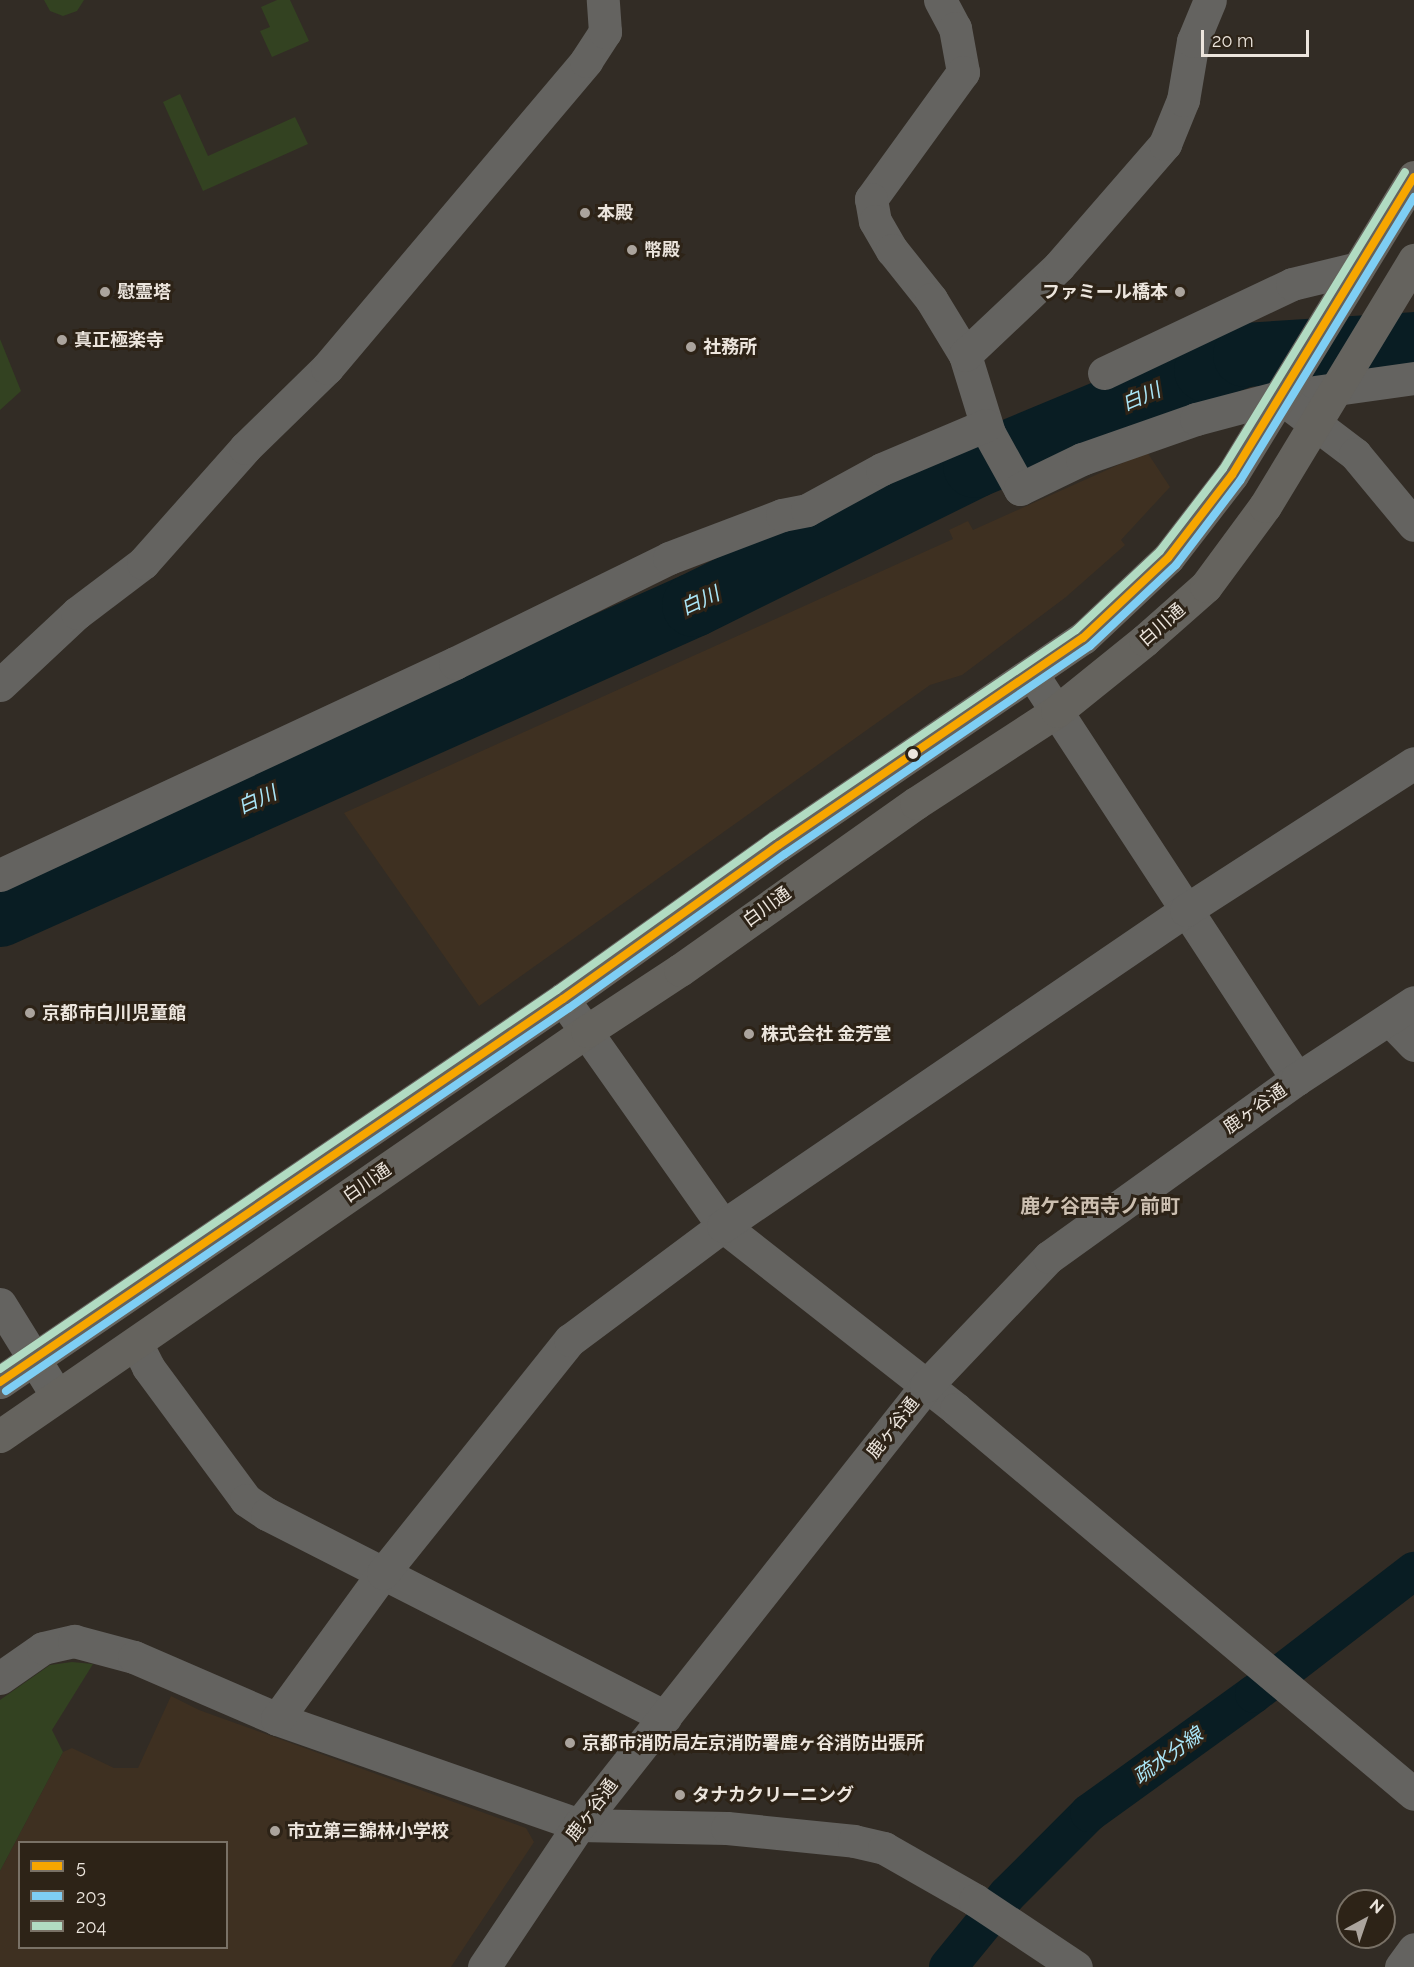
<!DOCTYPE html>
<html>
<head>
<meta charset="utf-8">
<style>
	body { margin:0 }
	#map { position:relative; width:1414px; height:1967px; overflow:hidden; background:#322c25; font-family:Raleway,"Noto Sans JP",sans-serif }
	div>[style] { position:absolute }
	.built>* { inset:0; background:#3e3021 }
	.green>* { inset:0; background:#334221 }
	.canal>* { height:38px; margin:-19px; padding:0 19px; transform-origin:19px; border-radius:19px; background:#091d23 }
	.river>* { height:64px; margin:-32px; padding:0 32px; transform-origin:32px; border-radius:32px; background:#091d23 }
	.minor>* { height:33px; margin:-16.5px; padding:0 16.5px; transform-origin:16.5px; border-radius:16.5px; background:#646360 }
	.major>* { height:33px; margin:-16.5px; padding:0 16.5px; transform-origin:16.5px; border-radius:16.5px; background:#65635e }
	.bus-1>* { height:8px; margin:-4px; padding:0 4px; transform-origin:4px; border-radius:4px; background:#f7a600 }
	.bus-2>* { height:8px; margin:-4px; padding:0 4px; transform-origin:4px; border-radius:4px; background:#7ecef4 }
	.bus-3>* { height:8px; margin:-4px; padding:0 4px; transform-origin:4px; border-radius:4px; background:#b1dbc2 }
	.dots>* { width:16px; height:16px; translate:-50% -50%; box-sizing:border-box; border:3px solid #2d2317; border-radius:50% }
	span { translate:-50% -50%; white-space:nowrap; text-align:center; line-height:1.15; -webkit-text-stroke:6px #2d2317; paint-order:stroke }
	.poi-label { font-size:18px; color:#ece5dd; font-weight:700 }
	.left { translate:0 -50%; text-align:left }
	.right { translate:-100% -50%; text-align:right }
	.street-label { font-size:18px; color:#ece5dd }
	.water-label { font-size:20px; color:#aae6f8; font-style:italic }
	.neighbourhood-label { font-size:20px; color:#ccbfb0; font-weight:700 }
	.legend { position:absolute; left:18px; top:1841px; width:210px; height:108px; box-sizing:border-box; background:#2d2317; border:2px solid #797166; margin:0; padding:8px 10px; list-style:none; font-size:18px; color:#ece5dd }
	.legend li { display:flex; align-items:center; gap:12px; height:30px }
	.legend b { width:30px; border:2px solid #797166 }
	.north { position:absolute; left:1336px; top:1889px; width:60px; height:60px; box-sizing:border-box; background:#2d2317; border:2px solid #797166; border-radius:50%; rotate:40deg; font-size:16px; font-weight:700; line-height:24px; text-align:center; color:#ece5dd }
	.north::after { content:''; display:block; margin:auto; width:21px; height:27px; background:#aba49d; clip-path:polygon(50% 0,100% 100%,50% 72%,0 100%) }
	.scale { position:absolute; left:1201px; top:30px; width:108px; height:27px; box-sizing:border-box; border:3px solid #ece5dd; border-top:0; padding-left:8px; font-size:18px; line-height:21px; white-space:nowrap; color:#ece5dd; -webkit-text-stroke:4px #2d2317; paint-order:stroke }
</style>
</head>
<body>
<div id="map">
	<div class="built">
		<i style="clip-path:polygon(1147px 452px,1170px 487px,1121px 540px,1125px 545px,1066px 597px,962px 675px,930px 685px,479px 1006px,344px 813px,953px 539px,949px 530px,968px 521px,973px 530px)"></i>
		<i style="clip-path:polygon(evenodd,171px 1696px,199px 1710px,526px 1828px,534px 1842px,451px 1967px,0 1967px,0 1871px,63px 1752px,72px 1748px,114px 1768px,138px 1768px,171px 1696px,20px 1842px,226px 1842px,226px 1948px,20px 1948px,20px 1842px)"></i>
	</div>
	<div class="green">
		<i style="clip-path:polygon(44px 0,84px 0,77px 11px,63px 16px,50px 11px)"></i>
		<i style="clip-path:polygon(277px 0,290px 0,309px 41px,272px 57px,260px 31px,270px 27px,261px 7px)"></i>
		<i style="clip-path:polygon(180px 94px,208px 156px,295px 117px,308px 144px,203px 191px,163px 102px)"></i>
		<i style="clip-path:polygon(0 339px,21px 391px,0 410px)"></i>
		<i style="clip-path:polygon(72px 1662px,93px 1664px,52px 1730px,63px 1752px,0 1871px,0 1700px,50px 1665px)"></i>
	</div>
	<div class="canal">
		<i style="left:948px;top:1967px;width:93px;rotate:-50.7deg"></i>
		<i style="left:1007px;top:1895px;width:116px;rotate:-45deg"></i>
		<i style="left:1089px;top:1813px;width:203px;rotate:-35.8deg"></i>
		<i style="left:1254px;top:1694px;width:202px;rotate:-37.6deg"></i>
	</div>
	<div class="river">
		<i style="left:0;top:915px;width:760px;rotate:-24.07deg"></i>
		<i style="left:694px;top:605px;width:313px;rotate:-26.3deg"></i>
		<i style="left:975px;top:466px;width:250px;rotate:-22.6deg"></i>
		<i style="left:1206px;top:370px;width:42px;rotate:-21deg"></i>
		<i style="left:1245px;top:355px;width:169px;rotate:-3.7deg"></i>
	</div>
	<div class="minor">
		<i style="left:940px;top:0;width:32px;rotate:62deg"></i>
		<i style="left:955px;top:28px;width:45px;rotate:79.7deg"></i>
		<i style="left:963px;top:72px;width:157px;rotate:125.9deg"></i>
		<i style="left:871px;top:199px;width:22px;rotate:80deg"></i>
		<i style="left:875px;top:221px;width:34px;rotate:60deg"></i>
		<i style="left:892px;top:250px;width:63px;rotate:51.5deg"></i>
		<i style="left:931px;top:299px;width:66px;rotate:58.7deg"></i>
		<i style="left:965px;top:355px;width:82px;rotate:72.9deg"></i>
		<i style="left:989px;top:433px;width:64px;rotate:61deg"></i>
		<i style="left:1020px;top:489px;width:69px;rotate:-25.8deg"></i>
		<i style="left:1082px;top:459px;width:121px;rotate:-19.3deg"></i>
		<i style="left:1196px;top:419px;width:86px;rotate:-14.8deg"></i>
		<i style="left:1279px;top:397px;width:136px;rotate:-8deg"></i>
		<i style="left:965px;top:355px;width:129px;rotate:-43.4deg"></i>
		<i style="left:1059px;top:266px;width:162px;rotate:-49deg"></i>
		<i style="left:1165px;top:144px;width:48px;rotate:-67.8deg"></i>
		<i style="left:1183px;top:100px;width:60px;rotate:-80.4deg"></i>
		<i style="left:1193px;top:41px;width:44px;rotate:-67.5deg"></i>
		<i style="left:1104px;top:373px;width:208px;rotate:-25.3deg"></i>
		<i style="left:1292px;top:284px;width:68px;rotate:-13.6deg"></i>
		<i style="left:1293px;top:407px;width:78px;rotate:37.2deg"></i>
		<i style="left:1355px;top:454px;width:92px;rotate:50.3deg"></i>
		<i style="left:1032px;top:674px;width:484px;rotate:56.8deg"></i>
		<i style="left:0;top:685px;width:105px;rotate:-43.1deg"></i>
		<i style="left:77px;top:613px;width:83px;rotate:-37.1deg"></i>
		<i style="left:143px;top:563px;width:154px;rotate:-48.4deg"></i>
		<i style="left:245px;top:448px;width:115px;rotate:-44.3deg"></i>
		<i style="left:327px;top:368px;width:402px;rotate:-49.8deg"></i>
		<i style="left:586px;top:61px;width:35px;rotate:-57deg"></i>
		<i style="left:605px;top:32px;width:32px;rotate:-94deg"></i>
		<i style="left:0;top:875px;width:502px;rotate:-24.98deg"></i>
		<i style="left:455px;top:663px;width:238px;rotate:-26.1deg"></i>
		<i style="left:669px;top:558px;width:121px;rotate:-20.8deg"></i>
		<i style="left:782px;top:515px;width:25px;rotate:-11deg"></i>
		<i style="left:807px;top:510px;width:85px;rotate:-28.7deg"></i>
		<i style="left:882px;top:469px;width:113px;rotate:-22.9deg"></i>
		<i style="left:563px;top:999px;width:278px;rotate:54.8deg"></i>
		<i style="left:723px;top:1226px;width:296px;rotate:38.1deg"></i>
		<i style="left:956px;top:1409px;width:598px;rotate:40.05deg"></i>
		<i style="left:1389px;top:1019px;width:36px;rotate:46deg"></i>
		<i style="left:0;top:1304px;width:108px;rotate:58.2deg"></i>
		<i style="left:136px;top:1343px;width:27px;rotate:63deg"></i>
		<i style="left:148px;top:1367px;width:165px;rotate:53.6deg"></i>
		<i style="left:246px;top:1500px;width:25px;rotate:34deg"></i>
		<i style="left:267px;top:1514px;width:447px;rotate:27deg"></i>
		<i style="left:0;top:1678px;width:52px;rotate:-34.9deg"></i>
		<i style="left:43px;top:1648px;width:32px;rotate:-13deg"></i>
		<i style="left:74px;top:1641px;width:62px;rotate:14.9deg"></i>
		<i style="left:134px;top:1657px;width:156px;rotate:23.4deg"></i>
		<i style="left:277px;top:1719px;width:320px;rotate:19.3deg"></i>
		<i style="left:579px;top:1825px;width:148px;rotate:1.2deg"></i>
		<i style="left:727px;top:1828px;width:128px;rotate:5.8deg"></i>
		<i style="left:854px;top:1841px;width:31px;rotate:13deg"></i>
		<i style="left:884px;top:1848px;width:105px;rotate:29.7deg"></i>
		<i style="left:975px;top:1900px;width:121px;rotate:33.6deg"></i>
		<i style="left:277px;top:1719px;width:180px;rotate:-54deg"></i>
		<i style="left:383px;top:1573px;width:299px;rotate:-51.3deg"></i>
		<i style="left:570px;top:1340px;width:191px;rotate:-36.7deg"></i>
		<i style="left:723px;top:1226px;width:561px;rotate:-34.31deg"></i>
		<i style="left:1186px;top:910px;width:271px;rotate:-32.8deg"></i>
		<i style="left:484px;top:1967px;width:171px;rotate:-56.2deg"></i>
		<i style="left:579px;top:1825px;width:560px;rotate:-51.68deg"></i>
		<i style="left:926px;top:1386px;width:178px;rotate:-46.4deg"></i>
		<i style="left:1049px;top:1257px;width:305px;rotate:-35.7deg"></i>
		<i style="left:1297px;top:1079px;width:140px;rotate:-33.3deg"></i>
		<i style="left:1401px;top:1967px;width:22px;rotate:-54deg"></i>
	</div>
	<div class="major">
		<i style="left:0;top:1382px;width:681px;rotate:-34.23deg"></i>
		<i style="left:563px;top:999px;width:265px;rotate:-35.5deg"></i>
		<i style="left:779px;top:845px;width:368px;rotate:-34.3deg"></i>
		<i style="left:1083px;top:638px;width:117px;rotate:-43.3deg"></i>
		<i style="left:1168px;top:558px;width:105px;rotate:-52.4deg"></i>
		<i style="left:1232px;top:475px;width:349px;rotate:-58.6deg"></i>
		<i style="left:0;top:1436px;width:713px;rotate:-34.6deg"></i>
		<i style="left:587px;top:1031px;width:111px;rotate:-33.3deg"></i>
		<i style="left:680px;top:970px;width:289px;rotate:-35.3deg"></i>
		<i style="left:916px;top:803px;width:168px;rotate:-33.1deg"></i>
		<i style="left:1057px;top:711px;width:113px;rotate:-38.9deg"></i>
		<i style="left:1145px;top:640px;width:81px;rotate:-41.5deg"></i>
		<i style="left:1206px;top:586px;width:99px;rotate:-53.6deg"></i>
		<i style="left:1265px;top:506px;width:288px;rotate:-58.8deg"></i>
	</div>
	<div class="bus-1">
		<i style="left:0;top:1382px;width:681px;rotate:-34.23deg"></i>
		<i style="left:563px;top:999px;width:265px;rotate:-35.5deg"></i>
		<i style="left:779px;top:845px;width:368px;rotate:-34.3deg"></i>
		<i style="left:1083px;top:638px;width:117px;rotate:-43.3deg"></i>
		<i style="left:1168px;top:558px;width:105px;rotate:-52.4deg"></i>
		<i style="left:1232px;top:475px;width:349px;rotate:-58.6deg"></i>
	</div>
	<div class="bus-2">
		<i style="left:6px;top:1391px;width:681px;rotate:-34.23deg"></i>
		<i style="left:569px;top:1008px;width:265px;rotate:-35.5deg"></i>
		<i style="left:785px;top:854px;width:369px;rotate:-34.3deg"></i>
		<i style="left:1090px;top:646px;width:118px;rotate:-43.3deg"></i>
		<i style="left:1176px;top:565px;width:106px;rotate:-52.7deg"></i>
		<i style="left:1240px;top:481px;width:333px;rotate:-58.5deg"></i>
	</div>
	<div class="bus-3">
		<i style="left:0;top:1369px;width:674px;rotate:-34.23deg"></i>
		<i style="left:557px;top:990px;width:265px;rotate:-35.5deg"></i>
		<i style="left:773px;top:836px;width:366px;rotate:-34.2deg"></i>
		<i style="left:1076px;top:630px;width:115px;rotate:-43.2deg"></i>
		<i style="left:1160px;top:551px;width:103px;rotate:-52.5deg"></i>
		<i style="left:1223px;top:469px;width:348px;rotate:-58.5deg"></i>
	</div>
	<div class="dots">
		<i style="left:585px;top:213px;background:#aba49d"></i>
		<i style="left:632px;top:250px;background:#aba49d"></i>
		<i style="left:105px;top:292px;background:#aba49d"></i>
		<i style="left:1180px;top:292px;background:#aba49d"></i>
		<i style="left:62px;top:340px;background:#aba49d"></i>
		<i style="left:691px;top:347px;background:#aba49d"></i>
		<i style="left:913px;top:754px;background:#ece5dd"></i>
		<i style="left:30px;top:1013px;background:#aba49d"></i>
		<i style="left:749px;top:1034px;background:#aba49d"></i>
		<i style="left:570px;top:1743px;background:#aba49d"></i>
		<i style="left:680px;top:1795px;background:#aba49d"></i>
		<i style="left:275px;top:1831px;background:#aba49d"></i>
	</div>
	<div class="poi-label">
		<span class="left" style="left:597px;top:213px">本殿</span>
		<span class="left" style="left:644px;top:250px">幣殿</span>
		<span class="left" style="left:117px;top:292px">慰霊塔</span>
		<span class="right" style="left:1168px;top:292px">ファミール橋本</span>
		<span class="left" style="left:74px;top:340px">真正極楽寺</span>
		<span class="left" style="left:703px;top:347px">社務所</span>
		<span class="left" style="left:42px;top:1013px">京都市白川児童館</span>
		<span class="left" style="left:761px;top:1034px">株式会社 金芳堂</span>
		<span class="left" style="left:582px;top:1743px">京都市消防局左京消防署鹿ヶ谷消防出張所</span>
		<span class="left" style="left:692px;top:1795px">タナカクリーニング</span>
		<span class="left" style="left:287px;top:1831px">市立第三錦林小学校</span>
	</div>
	<div class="street-label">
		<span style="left:1162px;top:625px;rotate:-41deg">白川通</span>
		<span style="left:767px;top:907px;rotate:-36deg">白川通</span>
		<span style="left:1255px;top:1109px;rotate:-35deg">鹿ヶ谷通</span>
		<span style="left:367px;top:1183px;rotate:-35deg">白川通</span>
		<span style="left:893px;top:1428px;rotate:-52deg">鹿ヶ谷通</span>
		<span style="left:592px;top:1810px;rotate:-53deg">鹿ヶ谷通</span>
	</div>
	<div class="water-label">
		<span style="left:1141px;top:397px;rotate:-23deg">白川</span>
		<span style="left:700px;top:601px;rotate:-25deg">白川</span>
		<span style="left:257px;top:800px;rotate:-24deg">白川</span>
		<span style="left:1168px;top:1756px;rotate:-36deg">疏水分線</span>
	</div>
	<div class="neighbourhood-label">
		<span style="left:1100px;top:1206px">鹿ケ谷西寺ノ前町</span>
	</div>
	<ul class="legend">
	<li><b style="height:8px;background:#f7a600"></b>5</li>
	<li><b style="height:8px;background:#7ecef4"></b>203</li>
	<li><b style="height:8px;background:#b1dbc2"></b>204</li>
	</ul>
	<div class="north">N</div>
	<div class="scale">20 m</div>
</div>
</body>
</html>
